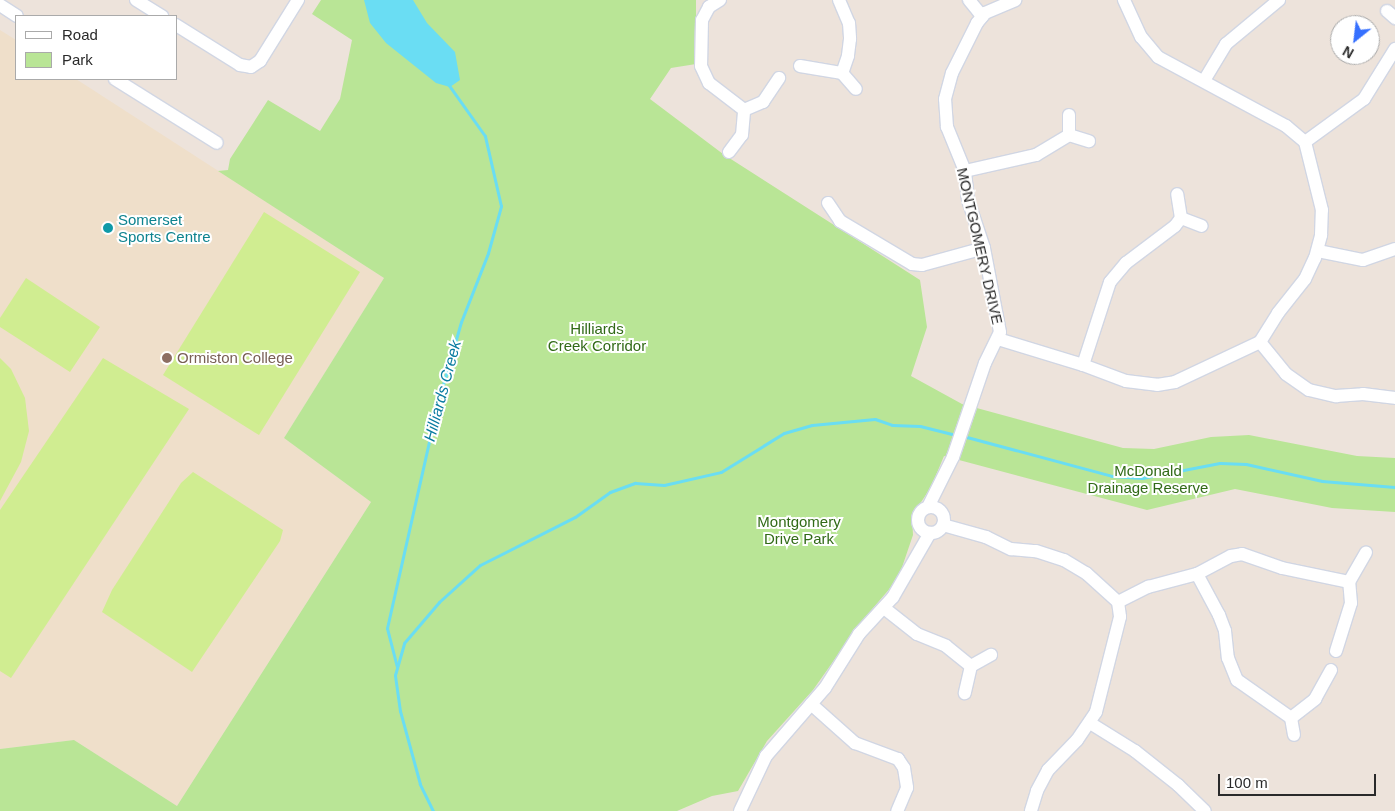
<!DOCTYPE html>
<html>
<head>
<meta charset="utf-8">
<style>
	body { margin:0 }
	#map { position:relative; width:1395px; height:811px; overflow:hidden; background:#ede3db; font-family:Helvetica,sans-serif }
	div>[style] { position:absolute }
	.education>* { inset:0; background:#efdfca }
	.green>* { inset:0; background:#b9e596 }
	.pitch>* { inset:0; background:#d0ed91 }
	.water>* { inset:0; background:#6addf3 }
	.stream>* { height:3px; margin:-1.5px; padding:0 1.5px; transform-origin:1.5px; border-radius:1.5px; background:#6addf3 }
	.roads { filter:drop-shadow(1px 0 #d1d6e3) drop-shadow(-1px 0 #d1d6e3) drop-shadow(0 1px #d1d6e3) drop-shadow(0 -1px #d1d6e3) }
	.minor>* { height:12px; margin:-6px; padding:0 6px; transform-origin:6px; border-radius:6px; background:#fff }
	.minor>.ring { margin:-6px; padding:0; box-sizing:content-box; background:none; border:12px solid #fff; border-radius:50% }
	.dots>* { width:14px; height:14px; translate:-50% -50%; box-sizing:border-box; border:2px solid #fff; border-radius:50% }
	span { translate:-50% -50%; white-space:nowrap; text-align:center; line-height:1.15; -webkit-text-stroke:4px #fff; paint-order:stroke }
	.culture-label { font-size:15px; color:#0d838f }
	.left { translate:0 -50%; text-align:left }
	.street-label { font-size:15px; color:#2a2a2a }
	.park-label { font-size:15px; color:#316a17 }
	.education-label { font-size:15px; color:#785e54 }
	.water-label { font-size:16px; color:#087ba0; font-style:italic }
	.legend { position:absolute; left:15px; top:15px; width:162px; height:65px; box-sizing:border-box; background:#fff; border:1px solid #aaa; margin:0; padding:6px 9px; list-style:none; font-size:15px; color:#2a2a2a }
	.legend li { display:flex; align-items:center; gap:10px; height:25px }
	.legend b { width:25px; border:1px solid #aaa }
	.north { position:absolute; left:1330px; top:15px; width:50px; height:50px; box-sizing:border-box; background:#fff; border:1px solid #aaa; border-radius:50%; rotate:209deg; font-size:14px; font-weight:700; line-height:20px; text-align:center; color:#2a2a2a }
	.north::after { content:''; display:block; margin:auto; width:18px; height:22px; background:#3670ff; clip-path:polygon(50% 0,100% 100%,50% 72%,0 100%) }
	.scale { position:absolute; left:1218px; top:774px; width:158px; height:22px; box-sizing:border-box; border:2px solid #2a2a2a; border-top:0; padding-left:6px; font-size:15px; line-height:18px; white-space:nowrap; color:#2a2a2a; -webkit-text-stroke:4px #fff; paint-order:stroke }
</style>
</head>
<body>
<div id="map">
	<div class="education">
		<i style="clip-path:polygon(0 30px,16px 40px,16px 79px,76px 79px,384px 278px,284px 438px,371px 502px,177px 806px,74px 740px,0 749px)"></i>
	</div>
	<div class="green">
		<i style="clip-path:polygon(321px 0,696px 0,696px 64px,671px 68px,650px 99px,723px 154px,920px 280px,927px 327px,911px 376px,962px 404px,1123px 448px,1154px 449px,1211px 437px,1249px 435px,1357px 456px,1395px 458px,1395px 512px,1332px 508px,1235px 489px,1147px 510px,944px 456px,931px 487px,912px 516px,913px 535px,898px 579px,861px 622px,813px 690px,767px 741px,738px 791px,712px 796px,677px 811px,0 811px,0 749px,74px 740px,177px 806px,371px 502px,284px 438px,384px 278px,218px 171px,228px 170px,230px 159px,268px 100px,320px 131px,340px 99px,352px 40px,312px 14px)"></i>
	</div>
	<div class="pitch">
		<i style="clip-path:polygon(264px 212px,360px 272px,259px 435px,163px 375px)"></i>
		<i style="clip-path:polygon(26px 278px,100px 327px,70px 372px,0 327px,0 318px)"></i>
		<i style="clip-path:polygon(0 358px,11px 369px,25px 398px,29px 431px,21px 462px,0 501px)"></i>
		<i style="clip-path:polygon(103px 358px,189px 409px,11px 678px,0 671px,0 510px)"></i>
		<i style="clip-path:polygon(193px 472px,283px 530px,280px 541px,192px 672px,102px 612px,112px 590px,181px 483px)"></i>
	</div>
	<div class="water">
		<i style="clip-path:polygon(364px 0,413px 0,427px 23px,455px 52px,460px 80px,450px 87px,436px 83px,386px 43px,370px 23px)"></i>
	</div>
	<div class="stream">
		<i style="left:963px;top:436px;width:154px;rotate:15deg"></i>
		<i style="left:1112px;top:476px;width:30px;rotate:4deg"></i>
		<i style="left:1142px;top:478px;width:79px;rotate:-10.9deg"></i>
		<i style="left:1220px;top:463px;width:26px;rotate:2deg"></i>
		<i style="left:1246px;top:464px;width:78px;rotate:12.6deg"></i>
		<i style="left:1322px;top:481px;width:73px;rotate:4.7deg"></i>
		<i style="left:397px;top:667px;width:40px;rotate:-104.4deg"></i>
		<i style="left:387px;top:628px;width:232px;rotate:-77.3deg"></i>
		<i style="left:438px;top:402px;width:83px;rotate:-74deg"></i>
		<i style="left:461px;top:322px;width:74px;rotate:-68.6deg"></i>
		<i style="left:488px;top:253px;width:49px;rotate:-74.5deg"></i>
		<i style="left:501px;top:206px;width:72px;rotate:-102.9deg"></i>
		<i style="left:485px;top:136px;width:64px;rotate:-125.4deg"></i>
		<i style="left:433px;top:811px;width:30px;rotate:-116deg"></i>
		<i style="left:420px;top:784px;width:76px;rotate:-105.3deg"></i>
		<i style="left:400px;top:711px;width:36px;rotate:-98deg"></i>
		<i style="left:395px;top:675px;width:33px;rotate:-74deg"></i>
		<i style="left:404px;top:643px;width:54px;rotate:-49.5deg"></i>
		<i style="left:439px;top:602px;width:55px;rotate:-42.1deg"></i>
		<i style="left:480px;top:565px;width:106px;rotate:-26.8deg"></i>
		<i style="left:575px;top:517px;width:43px;rotate:-35.5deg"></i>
		<i style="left:610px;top:492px;width:27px;rotate:-20deg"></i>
		<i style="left:635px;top:483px;width:29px;rotate:4deg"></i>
		<i style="left:664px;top:485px;width:58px;rotate:-12.8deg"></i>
		<i style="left:721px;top:472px;width:74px;rotate:-31.8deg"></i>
		<i style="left:784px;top:433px;width:29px;rotate:-16deg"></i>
		<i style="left:812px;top:425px;width:63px;rotate:-5.4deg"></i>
		<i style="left:875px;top:419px;width:18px;rotate:19deg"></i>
		<i style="left:892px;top:425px;width:28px;rotate:2deg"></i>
		<i style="left:920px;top:426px;width:38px;rotate:14deg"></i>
	</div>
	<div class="roads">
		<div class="minor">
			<i style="left:136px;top:0;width:31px;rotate:32deg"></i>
			<i style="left:720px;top:0;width:13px;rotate:148deg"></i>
			<i style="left:709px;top:7px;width:15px;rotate:118deg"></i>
			<i style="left:702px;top:20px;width:46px;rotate:91.2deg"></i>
			<i style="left:701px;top:66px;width:19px;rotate:65deg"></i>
			<i style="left:709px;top:83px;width:44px;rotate:37.6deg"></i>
			<i style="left:744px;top:110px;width:21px;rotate:-23deg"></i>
			<i style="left:763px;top:102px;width:29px;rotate:-56deg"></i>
			<i style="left:839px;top:0;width:25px;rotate:67deg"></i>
			<i style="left:849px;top:23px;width:16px;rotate:86deg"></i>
			<i style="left:850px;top:39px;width:17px;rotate:97deg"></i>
			<i style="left:848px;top:56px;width:18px;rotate:109deg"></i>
			<i style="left:842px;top:73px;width:21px;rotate:49deg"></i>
			<i style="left:969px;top:0;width:21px;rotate:51deg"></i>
			<i style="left:0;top:5px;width:20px;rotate:33deg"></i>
			<i style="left:1387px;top:11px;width:11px;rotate:41deg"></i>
			<i style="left:176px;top:25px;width:75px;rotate:32deg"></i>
			<i style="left:240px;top:65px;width:11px;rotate:10deg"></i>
			<i style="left:251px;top:67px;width:11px;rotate:-34deg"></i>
			<i style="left:260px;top:61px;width:72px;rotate:-58.1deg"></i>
			<i style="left:800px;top:66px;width:43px;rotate:9.5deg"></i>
			<i style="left:115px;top:79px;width:120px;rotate:32.1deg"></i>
			<i style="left:1205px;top:79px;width:41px;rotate:-59deg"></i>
			<i style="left:1226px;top:44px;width:69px;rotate:-39.7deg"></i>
			<i style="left:1069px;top:115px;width:20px;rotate:90deg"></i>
			<i style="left:1305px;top:142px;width:73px;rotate:-36.1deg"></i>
			<i style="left:1364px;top:99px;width:59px;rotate:-58.2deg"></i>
			<i style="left:729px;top:152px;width:21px;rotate:-53deg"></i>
			<i style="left:742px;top:135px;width:25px;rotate:-85deg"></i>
			<i style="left:965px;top:171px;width:73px;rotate:-12.7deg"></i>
			<i style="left:1036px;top:155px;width:39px;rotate:-31deg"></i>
			<i style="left:1069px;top:135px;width:21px;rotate:17deg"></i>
			<i style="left:828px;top:203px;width:22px;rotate:56deg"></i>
			<i style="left:840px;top:221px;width:84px;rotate:30.8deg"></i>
			<i style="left:912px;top:264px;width:10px;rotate:6deg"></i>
			<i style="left:922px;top:265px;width:64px;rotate:-15.3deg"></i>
			<i style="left:1181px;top:218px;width:22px;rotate:21deg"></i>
			<i style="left:1318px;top:251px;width:46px;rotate:11.3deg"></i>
			<i style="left:1363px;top:260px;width:34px;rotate:-19deg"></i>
			<i style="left:998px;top:339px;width:89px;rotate:17deg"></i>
			<i style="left:1083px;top:365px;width:46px;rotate:20.4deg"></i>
			<i style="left:1126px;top:381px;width:31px;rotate:7deg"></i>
			<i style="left:1157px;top:385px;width:18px;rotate:-9deg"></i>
			<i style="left:1175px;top:382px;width:94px;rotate:-25.2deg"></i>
			<i style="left:1260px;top:342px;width:34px;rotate:-58deg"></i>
			<i style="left:1278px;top:313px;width:43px;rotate:-51.5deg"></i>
			<i style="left:1305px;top:279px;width:23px;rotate:-65deg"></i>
			<i style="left:1315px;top:258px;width:24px;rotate:-75deg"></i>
			<i style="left:1321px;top:235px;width:25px;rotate:-88deg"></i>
			<i style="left:1322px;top:210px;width:70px;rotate:-104deg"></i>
			<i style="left:1305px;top:142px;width:25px;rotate:-140deg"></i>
			<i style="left:1286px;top:126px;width:145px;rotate:-151.7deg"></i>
			<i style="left:1158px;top:57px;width:26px;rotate:-130deg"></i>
			<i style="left:1141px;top:37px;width:41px;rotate:-114.7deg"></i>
			<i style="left:1260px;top:342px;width:41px;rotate:50.9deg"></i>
			<i style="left:1286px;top:374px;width:28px;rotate:35deg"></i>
			<i style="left:1309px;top:390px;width:28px;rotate:13deg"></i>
			<i style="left:1336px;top:396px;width:27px;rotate:-4deg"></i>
			<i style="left:1363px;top:394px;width:32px;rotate:7deg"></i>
			<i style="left:1083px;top:365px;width:87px;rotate:-72deg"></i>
			<i style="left:1110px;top:282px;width:25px;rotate:-50deg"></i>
			<i style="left:1126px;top:263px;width:61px;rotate:-37.1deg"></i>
			<i style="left:1175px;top:226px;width:10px;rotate:-53deg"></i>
			<i style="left:1181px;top:218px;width:24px;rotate:-99deg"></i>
			<i class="ring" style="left:918px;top:507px;width:14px;height:14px"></i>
			<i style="left:928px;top:507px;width:56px;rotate:-63.4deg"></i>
			<i style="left:953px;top:457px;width:99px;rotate:-71.2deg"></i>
			<i style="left:985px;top:363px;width:34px;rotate:-64deg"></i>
			<i style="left:1000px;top:332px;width:86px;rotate:-100.8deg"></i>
			<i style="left:984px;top:248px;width:51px;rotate:-108.4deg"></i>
			<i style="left:968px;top:200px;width:29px;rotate:-96deg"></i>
			<i style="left:965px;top:171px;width:48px;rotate:-112.2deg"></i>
			<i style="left:947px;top:127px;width:28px;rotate:-94deg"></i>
			<i style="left:945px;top:99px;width:27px;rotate:-75deg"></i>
			<i style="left:952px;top:73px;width:56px;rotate:-63.4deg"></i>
			<i style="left:977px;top:23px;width:13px;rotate:-51deg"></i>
			<i style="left:985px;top:13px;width:33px;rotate:-23deg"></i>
			<i style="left:943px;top:525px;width:45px;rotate:15.6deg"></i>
			<i style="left:986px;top:537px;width:28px;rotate:26deg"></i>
			<i style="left:1011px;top:549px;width:25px;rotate:5deg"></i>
			<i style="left:1036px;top:551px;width:29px;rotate:18deg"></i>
			<i style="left:1064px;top:560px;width:26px;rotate:31deg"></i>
			<i style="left:1086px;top:573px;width:43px;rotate:42.2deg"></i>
			<i style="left:1118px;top:602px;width:15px;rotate:82deg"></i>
			<i style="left:1120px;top:617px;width:98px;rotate:104.2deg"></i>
			<i style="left:1096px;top:712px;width:34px;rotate:124deg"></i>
			<i style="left:1077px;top:740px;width:42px;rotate:134deg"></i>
			<i style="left:1048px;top:770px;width:24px;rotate:118deg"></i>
			<i style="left:1037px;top:791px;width:21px;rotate:107deg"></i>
			<i style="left:1197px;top:574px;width:47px;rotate:61.8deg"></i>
			<i style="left:1219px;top:615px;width:17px;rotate:69deg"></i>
			<i style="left:1225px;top:631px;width:27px;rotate:84deg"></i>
			<i style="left:1228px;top:658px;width:24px;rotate:68deg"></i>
			<i style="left:1237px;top:680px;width:66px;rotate:35.1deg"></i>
			<i style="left:1291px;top:718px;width:17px;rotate:80deg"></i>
			<i style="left:1118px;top:602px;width:34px;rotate:-27deg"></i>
			<i style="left:1148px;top:587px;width:51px;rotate:-14.9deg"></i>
			<i style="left:1197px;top:574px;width:38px;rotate:-28deg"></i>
			<i style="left:1231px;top:556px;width:11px;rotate:-10deg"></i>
			<i style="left:1242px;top:554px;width:42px;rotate:19.3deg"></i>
			<i style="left:1282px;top:568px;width:68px;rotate:11.8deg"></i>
			<i style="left:1349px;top:582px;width:34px;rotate:-60deg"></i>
			<i style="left:884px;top:608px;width:42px;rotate:38.2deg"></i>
			<i style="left:917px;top:634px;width:31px;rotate:22deg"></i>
			<i style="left:946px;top:646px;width:32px;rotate:39deg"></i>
			<i style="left:971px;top:666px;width:28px;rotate:103deg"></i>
			<i style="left:1336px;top:651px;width:50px;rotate:-72.6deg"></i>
			<i style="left:1351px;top:603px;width:21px;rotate:-95deg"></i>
			<i style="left:971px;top:666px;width:23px;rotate:-29deg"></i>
			<i style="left:811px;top:704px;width:59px;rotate:41.6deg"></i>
			<i style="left:855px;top:743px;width:46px;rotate:20.4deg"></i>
			<i style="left:898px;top:759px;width:11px;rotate:56deg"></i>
			<i style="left:904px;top:768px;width:20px;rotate:81deg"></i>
			<i style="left:907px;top:788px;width:25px;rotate:113deg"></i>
			<i style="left:1291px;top:718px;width:31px;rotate:-38deg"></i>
			<i style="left:1315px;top:699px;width:33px;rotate:-61deg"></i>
			<i style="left:1090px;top:723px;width:53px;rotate:31.9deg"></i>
			<i style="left:1135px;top:751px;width:55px;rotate:38.3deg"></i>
			<i style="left:1178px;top:785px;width:37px;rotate:44deg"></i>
			<i style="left:740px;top:811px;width:61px;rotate:-64.7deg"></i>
			<i style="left:766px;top:756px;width:90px;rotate:-49.1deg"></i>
			<i style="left:825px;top:688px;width:64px;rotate:-57.8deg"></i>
			<i style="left:859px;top:634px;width:50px;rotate:-47.4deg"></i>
			<i style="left:893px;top:597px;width:74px;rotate:-60deg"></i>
		</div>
	</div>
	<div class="dots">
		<i style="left:108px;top:228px;background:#0f9aa8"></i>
		<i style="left:167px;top:358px;background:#8d6e63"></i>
	</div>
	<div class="culture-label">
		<span class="left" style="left:118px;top:228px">Somerset<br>Sports Centre</span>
	</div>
	<div class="street-label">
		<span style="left:980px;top:246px;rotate:77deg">MONTGOMERY DRIVE</span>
	</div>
	<div class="park-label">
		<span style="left:597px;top:337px">Hilliards<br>Creek Corridor</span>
		<span style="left:1148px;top:479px">McDonald<br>Drainage Reserve</span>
		<span style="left:799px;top:530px">Montgomery<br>Drive Park</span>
	</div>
	<div class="education-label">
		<span class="left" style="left:177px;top:358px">Ormiston College</span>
	</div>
	<div class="water-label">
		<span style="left:443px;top:391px;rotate:-75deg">Hilliards Creek</span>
	</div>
	<ul class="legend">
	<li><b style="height:6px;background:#fff"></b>Road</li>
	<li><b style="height:14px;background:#b9e596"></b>Park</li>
	</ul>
	<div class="north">N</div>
	<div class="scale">100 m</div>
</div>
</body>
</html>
